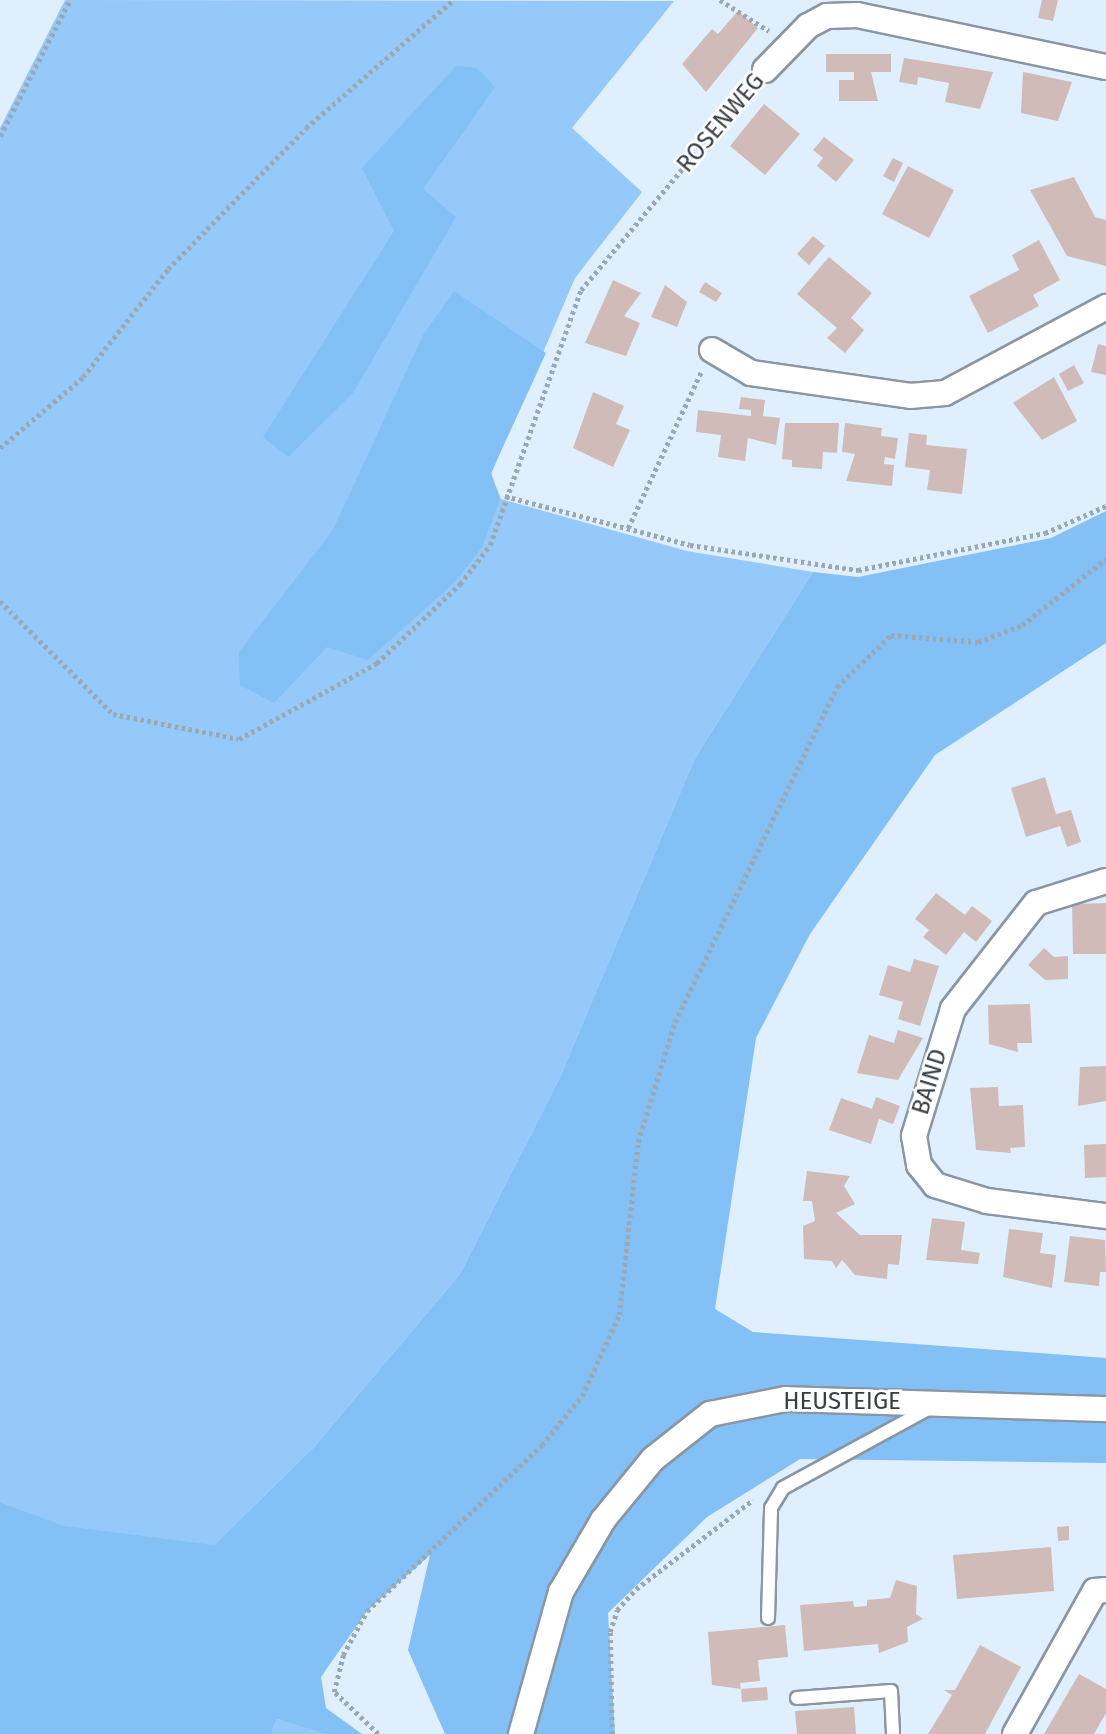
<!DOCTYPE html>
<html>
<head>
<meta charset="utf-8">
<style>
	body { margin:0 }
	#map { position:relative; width:1106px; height:1734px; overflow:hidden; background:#e0effd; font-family:"Fira Sans",sans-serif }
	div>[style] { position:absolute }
	.green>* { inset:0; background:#94c9f9 }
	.forest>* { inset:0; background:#82c0f6 }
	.building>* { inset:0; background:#d0bbb9 }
	.path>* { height:4.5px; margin-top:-2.25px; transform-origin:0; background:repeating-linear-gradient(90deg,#9ba7b1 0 3.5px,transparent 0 7px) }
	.roads { filter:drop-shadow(2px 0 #8996a3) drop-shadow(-2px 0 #8996a3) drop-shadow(0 2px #8996a3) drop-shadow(0 -2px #8996a3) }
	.service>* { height:12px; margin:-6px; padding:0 6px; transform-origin:6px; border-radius:6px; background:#fff }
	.minor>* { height:24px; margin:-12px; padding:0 12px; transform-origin:12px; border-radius:12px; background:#fff }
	span { translate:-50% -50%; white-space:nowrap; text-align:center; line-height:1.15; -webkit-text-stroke:5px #fff; paint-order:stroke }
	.street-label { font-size:24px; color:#373d42 }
</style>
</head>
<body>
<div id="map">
	<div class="green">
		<i style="clip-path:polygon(65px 0,674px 1px,572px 128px,642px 192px,575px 278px,491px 474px,501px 499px,687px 551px,813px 572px,695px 758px,560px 1077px,460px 1274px,314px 1447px,213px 1546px,64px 1527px,0 1502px,0 128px)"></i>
		<i style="clip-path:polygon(277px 1719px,320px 1731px,326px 1734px,271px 1734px)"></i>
	</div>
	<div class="forest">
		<i style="clip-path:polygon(456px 66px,477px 68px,495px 87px,423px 189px,456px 217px,353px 393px,288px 457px,263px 437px,394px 231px,362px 168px)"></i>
		<i style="clip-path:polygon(454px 291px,546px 353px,491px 473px,500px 499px,482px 547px,455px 582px,368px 660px,327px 647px,274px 703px,240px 685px,239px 652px,333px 530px,423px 335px)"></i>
		<i style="clip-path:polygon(1106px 511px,1106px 643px,935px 755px,810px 934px,756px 1038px,715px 1309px,753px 1332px,1106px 1358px,1106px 1463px,800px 1459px,707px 1517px,608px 1613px,615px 1734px,445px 1734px,408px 1650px,430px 1555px,367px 1611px,321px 1677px,326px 1708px,362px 1734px,326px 1734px,277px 1719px,271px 1734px,0 1734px,0 1502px,64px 1526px,214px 1545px,314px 1447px,460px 1274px,560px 1077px,695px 758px,813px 572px,858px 577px,1051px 538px)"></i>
	</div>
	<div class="building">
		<i style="clip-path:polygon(1042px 0,1058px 0,1053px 21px,1038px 18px)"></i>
		<i style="clip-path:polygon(738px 11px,758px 28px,706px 92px,682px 64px,712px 29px,718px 34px)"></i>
		<i style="clip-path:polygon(826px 54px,891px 54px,891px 72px,871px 72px,878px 101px,839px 101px,839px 80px,854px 80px,854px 72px,826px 72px)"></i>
		<i style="clip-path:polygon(904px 58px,993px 72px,980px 109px,945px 102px,949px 83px,918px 77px,917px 85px,899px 82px)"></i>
		<i style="clip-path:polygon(1023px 72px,1072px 82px,1058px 121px,1021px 113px)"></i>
		<i style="clip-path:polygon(764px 104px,800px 134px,765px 175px,730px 146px)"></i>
		<i style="clip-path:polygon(824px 137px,854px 160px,836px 182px,817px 166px,823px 158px,813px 150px)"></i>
		<i style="clip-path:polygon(893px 158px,903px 163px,894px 182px,883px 176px)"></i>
		<i style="clip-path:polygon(908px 166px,954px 190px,929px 238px,882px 214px)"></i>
		<i style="clip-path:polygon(1074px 177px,1095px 217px,1106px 220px,1106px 266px,1067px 256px,1030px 190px)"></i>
		<i style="clip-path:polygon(813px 236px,825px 246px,809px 265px,797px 254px)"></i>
		<i style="clip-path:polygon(1039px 240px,1060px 280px,1033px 295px,1039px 306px,988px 333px,969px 296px,1019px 270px,1012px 255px)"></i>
		<i style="clip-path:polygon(829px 257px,872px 293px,851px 318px,864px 330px,845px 353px,827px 338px,837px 328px,797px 294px)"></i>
		<i style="clip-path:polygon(613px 280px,641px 293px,624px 316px,640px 323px,626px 356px,585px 343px)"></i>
		<i style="clip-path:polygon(705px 282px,722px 293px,716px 302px,699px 292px)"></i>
		<i style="clip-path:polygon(665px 285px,687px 302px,677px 327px,651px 317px)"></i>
		<i style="clip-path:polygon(1098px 344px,1106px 346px,1106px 375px,1091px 372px)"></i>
		<i style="clip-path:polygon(1074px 365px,1084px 383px,1068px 391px,1059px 374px)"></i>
		<i style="clip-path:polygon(1054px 377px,1077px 421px,1042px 440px,1013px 403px)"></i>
		<i style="clip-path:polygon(593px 392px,624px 406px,616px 424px,630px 430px,613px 467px,573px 448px)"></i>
		<i style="clip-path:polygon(741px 397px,765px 400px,763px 416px,780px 418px,776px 445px,748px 438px,745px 461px,718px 457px,721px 435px,696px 432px,698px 410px,751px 416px,751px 410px,739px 409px)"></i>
		<i style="clip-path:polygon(785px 423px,839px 423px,837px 453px,823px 452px,822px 469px,792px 467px,792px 460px,782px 459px)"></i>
		<i style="clip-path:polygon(845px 423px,882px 428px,881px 436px,898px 438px,895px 459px,885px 457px,884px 464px,894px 465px,892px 486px,846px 481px,855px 454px,842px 452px)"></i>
		<i style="clip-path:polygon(909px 433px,927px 435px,926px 445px,967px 449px,962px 494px,927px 490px,930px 470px,905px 467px)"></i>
		<i style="clip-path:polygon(1045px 777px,1056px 814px,1071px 810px,1081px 842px,1067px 847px,1060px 826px,1026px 837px,1011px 788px)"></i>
		<i style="clip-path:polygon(936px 893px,965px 915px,972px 906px,992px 921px,976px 942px,964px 932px,946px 955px,923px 937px,929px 930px,915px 919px)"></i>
		<i style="clip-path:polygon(1106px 903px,1106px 954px,1073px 954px,1072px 904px)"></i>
		<i style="clip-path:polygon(1044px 948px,1054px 957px,1068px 956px,1068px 979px,1045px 980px,1028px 965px)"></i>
		<i style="clip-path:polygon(914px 959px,939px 966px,920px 1026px,898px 1019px,903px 1002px,879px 995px,888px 965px,910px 972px)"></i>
		<i style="clip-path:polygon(1030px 1004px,1032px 1043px,1017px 1043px,1018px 1052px,989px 1044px,988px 1005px)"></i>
		<i style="clip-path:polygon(898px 1030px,923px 1038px,898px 1080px,857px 1073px,869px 1035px,894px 1043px)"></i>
		<i style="clip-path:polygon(1106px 1066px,1106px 1101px,1078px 1106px,1080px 1067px)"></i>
		<i style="clip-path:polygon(998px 1087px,999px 1106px,1023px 1105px,1025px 1147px,1010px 1148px,1011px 1153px,976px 1150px,970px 1088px)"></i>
		<i style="clip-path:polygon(876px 1097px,900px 1106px,893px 1124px,879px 1119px,871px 1144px,829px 1130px,841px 1098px,872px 1109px)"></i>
		<i style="clip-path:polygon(1106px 1144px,1106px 1177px,1085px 1178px,1084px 1145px)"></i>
		<i style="clip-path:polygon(807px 1171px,850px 1176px,844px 1186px,855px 1204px,836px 1213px,860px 1235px,902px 1235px,899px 1265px,888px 1264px,887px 1279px,855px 1275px,842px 1260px,836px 1268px,832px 1261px,804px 1259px,803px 1226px,815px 1221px,812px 1201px,803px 1201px)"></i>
		<i style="clip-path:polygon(932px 1218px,965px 1222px,961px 1250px,980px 1253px,978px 1264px,926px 1260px)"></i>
		<i style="clip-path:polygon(1009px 1229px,1043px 1233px,1040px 1253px,1056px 1255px,1052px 1288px,1003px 1277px)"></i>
		<i style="clip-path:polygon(1070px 1236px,1105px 1240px,1106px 1272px,1100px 1272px,1099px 1286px,1064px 1282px)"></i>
		<i style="clip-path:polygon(1069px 1526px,1069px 1540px,1058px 1541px,1057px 1527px)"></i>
		<i style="clip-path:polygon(1051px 1547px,1054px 1591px,957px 1599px,953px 1555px)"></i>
		<i style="clip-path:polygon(896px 1580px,917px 1586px,916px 1614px,923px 1619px,907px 1627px,908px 1642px,879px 1653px,878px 1644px,804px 1651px,800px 1605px,853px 1601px,854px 1607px,867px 1606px,867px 1600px,890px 1598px)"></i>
		<i style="clip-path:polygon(785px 1625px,788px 1657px,758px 1660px,760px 1681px,740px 1683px,741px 1689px,712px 1685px,708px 1632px)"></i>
		<i style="clip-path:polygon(980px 1645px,1021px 1667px,985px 1734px,928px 1734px,952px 1695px,944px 1690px,955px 1690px)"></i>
		<i style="clip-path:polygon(1079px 1674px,1106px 1689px,1106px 1713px,1094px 1734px,1044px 1734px)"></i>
		<i style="clip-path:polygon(767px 1687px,768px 1700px,742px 1702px,741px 1689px)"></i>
		<i style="clip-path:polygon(854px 1707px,856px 1734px,797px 1734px,795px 1711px)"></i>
	</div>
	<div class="path">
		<i style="left:720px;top:0;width:58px;rotate:32.3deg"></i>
		<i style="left:0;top:136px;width:153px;rotate:-62.8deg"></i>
		<i style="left:0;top:448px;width:109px;rotate:-40.5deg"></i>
		<i style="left:83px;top:377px;width:137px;rotate:-51.8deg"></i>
		<i style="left:168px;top:269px;width:197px;rotate:-45.6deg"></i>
		<i style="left:306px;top:128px;width:195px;rotate:-41deg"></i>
		<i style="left:505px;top:496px;width:191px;rotate:14.8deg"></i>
		<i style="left:690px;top:545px;width:170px;rotate:8.5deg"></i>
		<i style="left:858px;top:570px;width:191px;rotate:-11.2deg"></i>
		<i style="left:1045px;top:533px;width:67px;rotate:-23.9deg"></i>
		<i style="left:628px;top:528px;width:172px;rotate:-64.9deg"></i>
		<i style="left:0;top:601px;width:160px;rotate:45deg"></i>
		<i style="left:113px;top:714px;width:128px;rotate:11.2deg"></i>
		<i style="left:239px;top:739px;width:158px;rotate:-28.8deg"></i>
		<i style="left:377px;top:663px;width:115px;rotate:-43.6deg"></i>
		<i style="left:460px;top:584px;width:49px;rotate:-52.4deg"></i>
		<i style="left:490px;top:545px;width:271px;rotate:-70.4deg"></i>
		<i style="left:581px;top:290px;width:263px;rotate:-50.1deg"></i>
		<i style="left:378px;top:1734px;width:61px;rotate:-136.3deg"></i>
		<i style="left:334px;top:1692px;width:38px;rotate:-76deg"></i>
		<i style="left:343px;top:1655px;width:50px;rotate:-61.4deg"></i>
		<i style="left:367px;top:1611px;width:241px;rotate:-43.5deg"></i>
		<i style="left:542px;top:1445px;width:63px;rotate:-50.8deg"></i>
		<i style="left:582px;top:1396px;width:89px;rotate:-65.4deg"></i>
		<i style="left:619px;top:1315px;width:174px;rotate:-83.7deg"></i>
		<i style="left:638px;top:1142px;width:126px;rotate:-72.9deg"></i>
		<i style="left:675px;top:1022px;width:372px;rotate:-64.2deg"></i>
		<i style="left:837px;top:687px;width:75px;rotate:-43.9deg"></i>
		<i style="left:891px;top:635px;width:87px;rotate:4.6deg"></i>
		<i style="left:978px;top:642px;width:47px;rotate:-21.1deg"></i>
		<i style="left:1022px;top:625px;width:107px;rotate:-38.2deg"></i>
		<i style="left:612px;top:1734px;width:102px;rotate:-91.1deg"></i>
		<i style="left:610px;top:1632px;width:23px;rotate:-72deg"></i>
		<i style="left:617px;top:1610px;width:28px;rotate:-48deg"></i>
		<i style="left:636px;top:1589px;width:147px;rotate:-37.3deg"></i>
	</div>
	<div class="roads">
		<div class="service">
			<i style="left:768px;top:1618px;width:110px;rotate:-88.4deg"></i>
			<i style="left:771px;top:1508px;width:23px;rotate:-59deg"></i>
			<i style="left:783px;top:1488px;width:167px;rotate:-28.6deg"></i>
			<i style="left:797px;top:1698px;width:94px;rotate:-4.3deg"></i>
			<i style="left:891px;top:1691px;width:43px;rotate:87.3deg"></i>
		</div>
		<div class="minor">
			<i style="left:765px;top:70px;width:62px;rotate:-45.7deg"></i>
			<i style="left:808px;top:26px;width:21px;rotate:-28deg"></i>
			<i style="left:827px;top:16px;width:30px;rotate:-2deg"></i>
			<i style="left:857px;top:15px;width:254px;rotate:11.8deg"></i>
			<i style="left:712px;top:350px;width:45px;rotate:30.5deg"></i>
			<i style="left:751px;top:373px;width:161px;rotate:8.2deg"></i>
			<i style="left:910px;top:396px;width:35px;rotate:-5deg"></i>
			<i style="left:945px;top:393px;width:183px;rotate:-28.1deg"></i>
			<i style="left:1106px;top:881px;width:73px;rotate:162.6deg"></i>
			<i style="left:1036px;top:903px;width:135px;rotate:128.1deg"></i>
			<i style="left:953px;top:1009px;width:133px;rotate:107.1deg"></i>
			<i style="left:914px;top:1136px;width:29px;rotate:80deg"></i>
			<i style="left:919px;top:1165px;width:26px;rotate:51deg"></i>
			<i style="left:935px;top:1185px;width:54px;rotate:17.1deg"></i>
			<i style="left:987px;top:1201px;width:120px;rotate:7.2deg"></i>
			<i style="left:521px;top:1734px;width:148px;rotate:-74.3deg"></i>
			<i style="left:561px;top:1592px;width:83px;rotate:-59.7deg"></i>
			<i style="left:603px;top:1520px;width:79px;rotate:-50.7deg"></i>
			<i style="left:653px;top:1459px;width:73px;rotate:-38.3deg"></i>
			<i style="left:710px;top:1414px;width:77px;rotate:-11.2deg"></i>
			<i style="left:786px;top:1399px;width:320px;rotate:1.8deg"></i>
			<i style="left:1015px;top:1734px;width:164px;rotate:-60.8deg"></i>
			<i style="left:1095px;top:1591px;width:11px;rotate:-5deg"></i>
		</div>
	</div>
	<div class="street-label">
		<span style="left:721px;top:123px;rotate:-50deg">ROSENWEG</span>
		<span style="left:930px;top:1082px;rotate:-73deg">BAIND</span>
		<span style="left:842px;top:1402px">HEUSTEIGE</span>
	</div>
</div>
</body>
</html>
